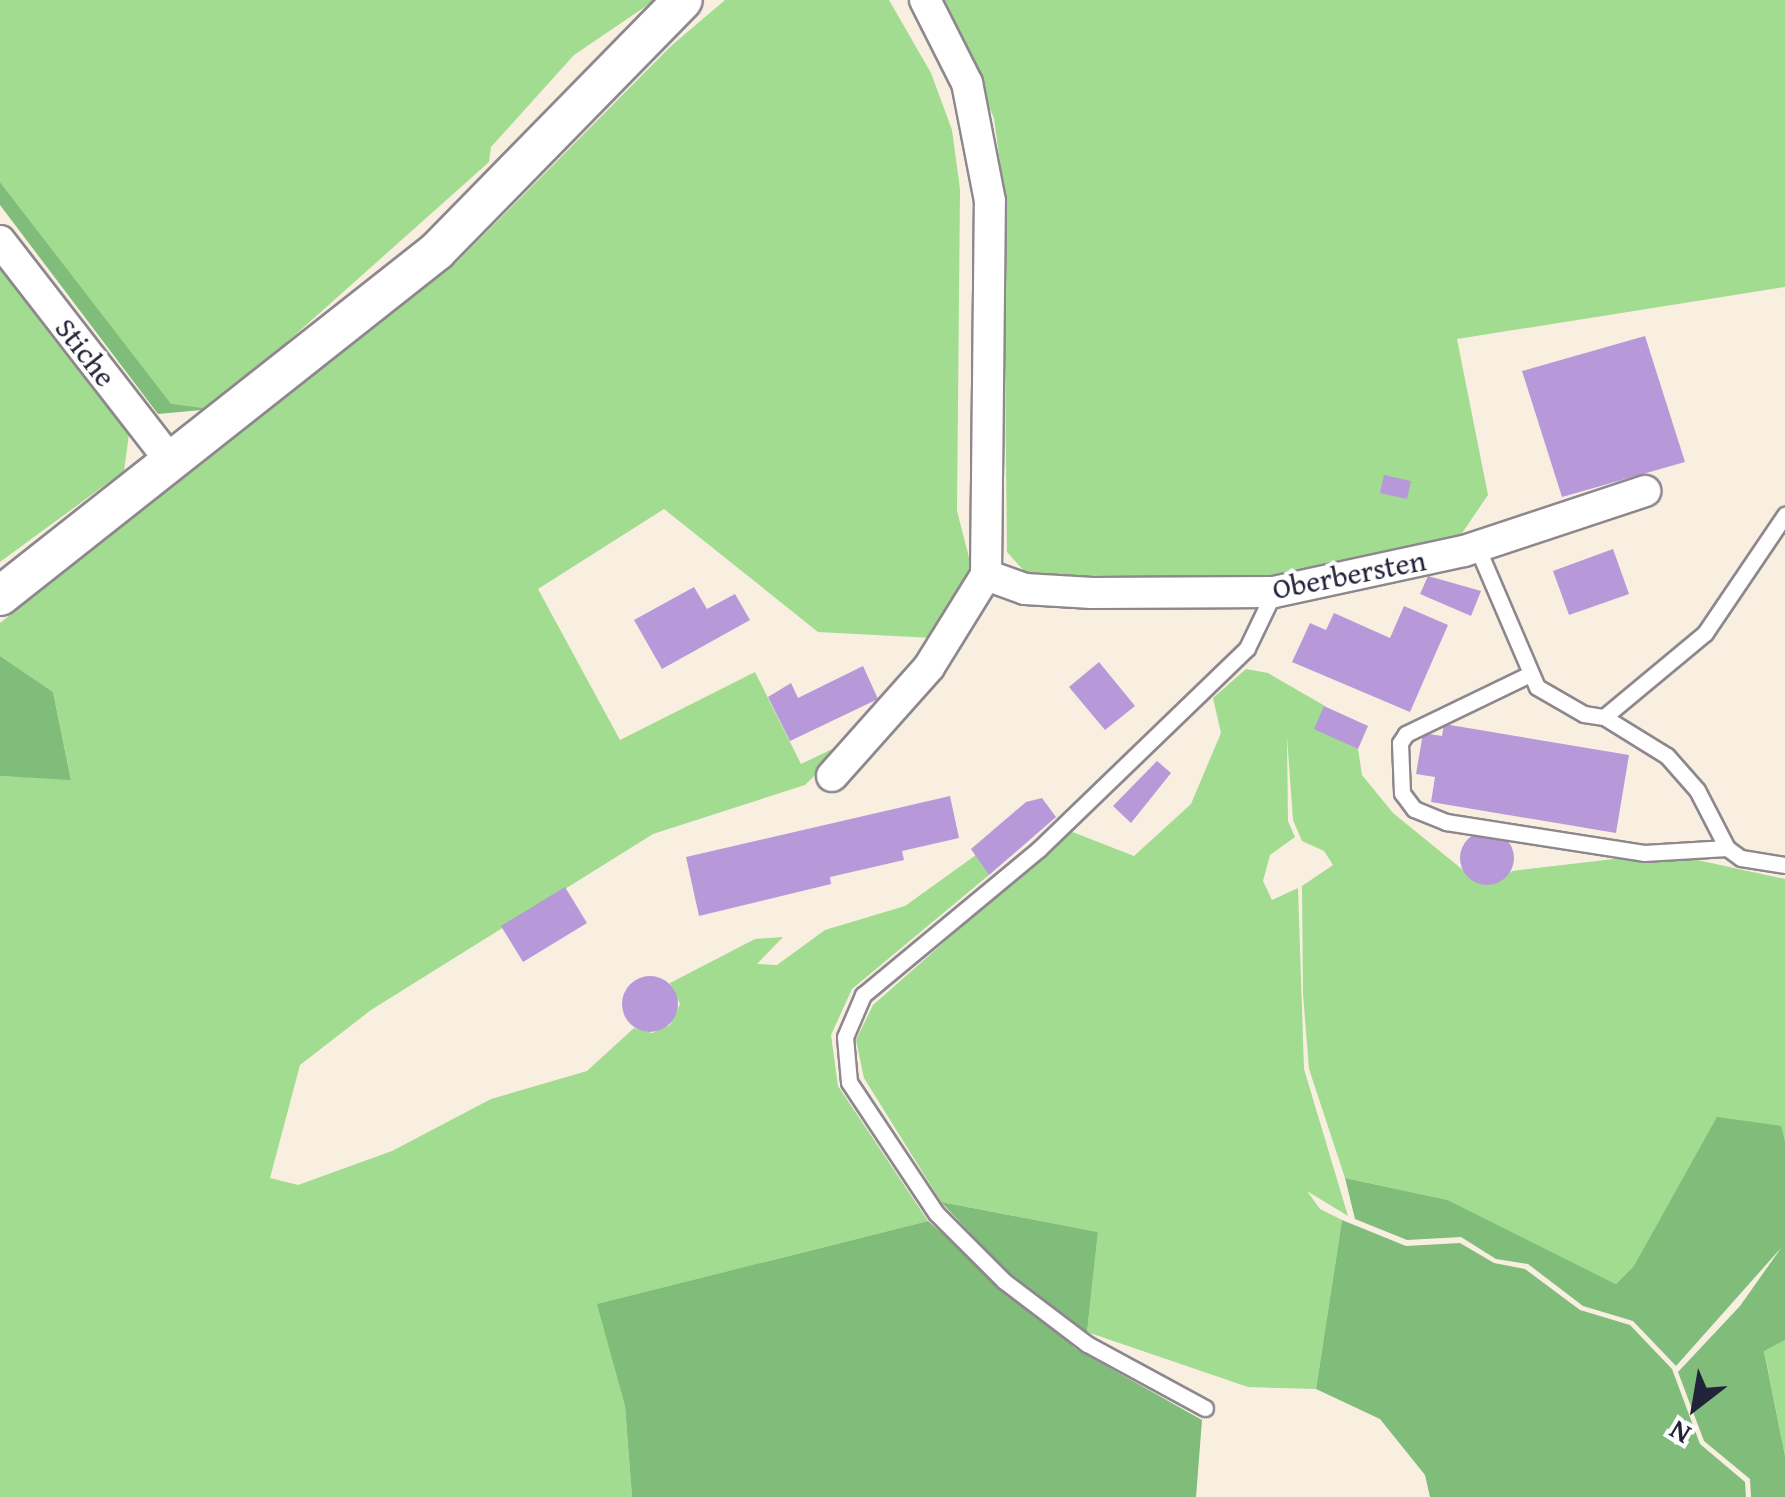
<!DOCTYPE html>
<html>
<head>
<meta charset="utf-8">
<style>
	body { margin:0 }
	#map { position:relative; width:1785px; height:1497px; overflow:hidden; background:#f9efe1; font-family:"Gentium Book Plus",serif }
	div>[style] { position:absolute }
	.green>* { inset:0; background:#a1dc90 }
	.forest>* { inset:0; background:#80bc7a }
	.building>* { inset:0; background:#b798d8 }
	.round { border-radius:50% }
	.roads { filter:drop-shadow(2px 0 #8e888e) drop-shadow(-2px 0 #8e888e) drop-shadow(0 2px #8e888e) drop-shadow(0 -2px #8e888e) }
	.service>* { height:15px; margin:-7.5px; padding:0 7.5px; transform-origin:7.5px; border-radius:7.5px; background:#fff }
	.minor>* { height:30px; margin:-15px; padding:0 15px; transform-origin:15px; border-radius:15px; background:#fff }
	.tertiary>* { height:38px; margin:-19px; padding:0 19px; transform-origin:19px; border-radius:19px; background:#fff }
	span { translate:-50% -50%; white-space:nowrap; text-align:center; line-height:1.15; -webkit-text-stroke:8px #fff; paint-order:stroke }
	.street-label { font-size:30px; color:#22223b }
	.north { position:absolute; left:1645px; top:1357px; width:100px; height:100px; -webkit-text-stroke:8px #fff; paint-order:stroke; rotate:211deg; font-size:28px; font-weight:700; line-height:40px; text-align:center; color:#22223b }
	.north::after { content:''; display:block; margin:auto; width:35px; height:45px; background:#22223b; clip-path:polygon(50% 0,100% 100%,50% 72%,0 100%) }
</style>
</head>
<body>
<div id="map">
	<div class="green">
		<i style="clip-path:polygon(0 0,655px 0,574px 55px,491px 147px,489px 162px,212px 409px,171px 405px,0 182px)"></i>
		<i style="clip-path:polygon(725px 0,889px 0,931px 73px,952px 130px,960px 189px,957px 511px,972px 569px,933px 638px,818px 632px,664px 509px,538px 589px,620px 740px,755px 672px,801px 764px,851px 740px,805px 785px,653px 834px,371px 1010px,300px 1065px,270px 1178px,298px 1185px,392px 1151px,491px 1099px,587px 1071px,634px 1028px,652px 1033px,670px 1025px,680px 1004px,670px 983px,755px 939px,783px 937px,757px 964px,777px 965px,825px 930px,905px 906px,976px 855px,989px 875px,852px 989px,831px 1035px,838px 1086px,928px 1221px,598px 1304px,625px 1406px,632px 1497px,0 1497px,0 776px,71px 779px,53px 692px,0 656px,0 623px,456px 263px,671px 46px)"></i>
		<i style="clip-path:polygon(942px 0,1785px 0,1785px 287px,1457px 339px,1488px 495px,1456px 542px,1280px 576px,1047px 580px,1024px 571px,1007px 552px,1003px 185px,994px 118px)"></i>
		<i style="clip-path:polygon(0 261px,129px 434px,124px 471px,0 562px)"></i>
		<i style="clip-path:polygon(1246px 669px,1268px 673px,1325px 706px,1315px 728px,1358px 749px,1362px 775px,1393px 813px,1479px 883px,1500px 881px,1512px 871px,1639px 856px,1688px 858px,1785px 879px,1785px 1141px,1780px 1126px,1616px 1284px,1448px 1200px,1345px 1178px,1309px 1069px,1303px 994px,1302px 886px,1333px 865px,1324px 851px,1302px 841px,1293px 820px,1287px 737px,1288px 821px,1295px 837px,1270px 855px,1263px 881px,1272px 900px,1298px 888px,1304px 1069px,1348px 1216px,1307px 1191px,1320px 1209px,1342px 1220px,1316px 1389px,1248px 1387px,1087px 1332px,1098px 1232px,941px 1202px,864px 1078px,856px 1040px,873px 1005px,1070px 831px,1134px 856px,1191px 804px,1221px 733px,1213px 698px)"></i>
		<i style="clip-path:polygon(1785px 1340px,1785px 1456px,1764px 1350px)"></i>
	</div>
	<div class="forest">
		<i style="clip-path:polygon(0 182px,171px 404px,212px 409px,158px 414px,0 205px)"></i>
		<i style="clip-path:polygon(0 656px,53px 692px,71px 780px,0 776px)"></i>
		<i style="clip-path:polygon(1717px 1117px,1781px 1126px,1785px 1141px,1785px 1340px,1764px 1351px,1785px 1456px,1785px 1497px,1751px 1497px,1750px 1479px,1704px 1441px,1678px 1372px,1740px 1306px,1781px 1248px,1676px 1366px,1633px 1321px,1583px 1306px,1528px 1264px,1496px 1259px,1461px 1237px,1407px 1240px,1355px 1219px,1345px 1178px,1448px 1200px,1616px 1284px,1634px 1266px)"></i>
		<i style="clip-path:polygon(941px 1202px,1098px 1232px,1087px 1332px,1010px 1275px)"></i>
		<i style="clip-path:polygon(1342px 1220px,1406px 1246px,1460px 1243px,1494px 1263px,1525px 1269px,1580px 1310px,1630px 1325px,1672px 1369px,1700px 1444px,1745px 1482px,1746px 1497px,1430px 1497px,1425px 1475px,1380px 1419px,1316px 1389px)"></i>
		<i style="clip-path:polygon(928px 1221px,1076px 1349px,1202px 1420px,1196px 1497px,632px 1497px,625px 1406px,597px 1304px)"></i>
	</div>
	<div class="building">
		<i style="clip-path:polygon(1645px 336px,1685px 462px,1562px 497px,1522px 371px)"></i>
		<i style="clip-path:polygon(1384px 475px,1411px 481px,1407px 499px,1380px 493px)"></i>
		<i style="clip-path:polygon(1613px 549px,1629px 594px,1569px 615px,1553px 571px)"></i>
		<i style="clip-path:polygon(1428px 576px,1481px 591px,1471px 616px,1420px 594px)"></i>
		<i style="clip-path:polygon(694px 587px,707px 609px,735px 594px,750px 620px,662px 669px,634px 620px)"></i>
		<i style="clip-path:polygon(1404px 606px,1448px 625px,1410px 712px,1292px 662px,1310px 623px,1326px 630px,1334px 613px,1390px 638px)"></i>
		<i style="clip-path:polygon(1099px 662px,1135px 706px,1105px 730px,1069px 687px)"></i>
		<i style="clip-path:polygon(863px 666px,878px 699px,790px 741px,768px 697px,791px 683px,798px 698px)"></i>
		<i style="clip-path:polygon(1324px 706px,1368px 726px,1358px 749px,1314px 729px)"></i>
		<i style="clip-path:polygon(1444px 724px,1629px 755px,1616px 833px,1431px 802px,1435px 777px,1416px 774px,1423px 733px,1442px 736px)"></i>
		<i style="clip-path:polygon(1157px 761px,1171px 773px,1131px 823px,1113px 806px)"></i>
		<i style="clip-path:polygon(950px 796px,959px 838px,902px 851px,904px 860px,830px 877px,831px 884px,699px 916px,686px 857px)"></i>
		<i style="clip-path:polygon(1042px 798px,1056px 817px,989px 875px,971px 849px,1026px 802px)"></i>
		<i class="round" style="left:1460px;top:831px;width:54px;height:54px"></i>
		<i style="clip-path:polygon(565px 887px,587px 923px,523px 962px,501px 926px)"></i>
		<i class="round" style="left:622px;top:976px;width:56px;height:56px"></i>
	</div>
	<div class="roads">
		<div class="service">
			<i style="left:1477px;top:547px;width:152px;rotate:66.8deg"></i>
			<i style="left:1537px;top:687px;width:54px;rotate:29.9deg"></i>
			<i style="left:1584px;top:714px;width:20px;rotate:9deg"></i>
			<i style="left:1604px;top:717px;width:131px;rotate:-39.7deg"></i>
			<i style="left:1705px;top:633px;width:143px;rotate:-55.9deg"></i>
			<i style="left:1530px;top:674px;width:138px;rotate:154.2deg"></i>
			<i style="left:1406px;top:734px;width:11px;rotate:124deg"></i>
			<i style="left:1400px;top:743px;width:50px;rotate:87.7deg"></i>
			<i style="left:1402px;top:793px;width:20px;rotate:53deg"></i>
			<i style="left:1414px;top:809px;width:35px;rotate:22deg"></i>
			<i style="left:1446px;top:822px;width:200px;rotate:8.9deg"></i>
			<i style="left:1644px;top:853px;width:83px;rotate:-3.4deg"></i>
			<i style="left:1604px;top:717px;width:74px;rotate:31.8deg"></i>
			<i style="left:1667px;top:756px;width:45px;rotate:48.6deg"></i>
			<i style="left:1697px;top:790px;width:65px;rotate:62.7deg"></i>
			<i style="left:1727px;top:848px;width:17px;rotate:36deg"></i>
			<i style="left:1741px;top:858px;width:45px;rotate:9deg"></i>
			<i style="left:1205px;top:1408px;width:134px;rotate:-151.5deg"></i>
			<i style="left:1087px;top:1344px;width:104px;rotate:-142.8deg"></i>
			<i style="left:1004px;top:1281px;width:96px;rotate:-135deg"></i>
			<i style="left:936px;top:1213px;width:157px;rotate:-123.6deg"></i>
			<i style="left:849px;top:1082px;width:45px;rotate:-95.1deg"></i>
			<i style="left:845px;top:1037px;width:46px;rotate:-66.8deg"></i>
			<i style="left:863px;top:995px;width:229px;rotate:-39.7deg"></i>
			<i style="left:1039px;top:849px;width:289px;rotate:-44deg"></i>
			<i style="left:1247px;top:648px;width:62px;rotate:-64.3deg"></i>
		</div>
		<div class="minor">
			<i style="left:0;top:241px;width:282px;rotate:52.2deg"></i>
			<i style="left:986px;top:575px;width:41px;rotate:19.7deg"></i>
			<i style="left:1025px;top:589px;width:67px;rotate:3.4deg"></i>
			<i style="left:1092px;top:593px;width:182px;rotate:-0.3deg"></i>
			<i style="left:1274px;top:592px;width:194px;rotate:-12.2deg"></i>
			<i style="left:1464px;top:551px;width:191px;rotate:-18.3deg"></i>
			<i style="left:832px;top:776px;width:146px;rotate:-48.3deg"></i>
			<i style="left:929px;top:667px;width:108px;rotate:-58.2deg"></i>
			<i style="left:986px;top:575px;width:374px;rotate:-89.4deg"></i>
			<i style="left:990px;top:201px;width:120px;rotate:-101deg"></i>
			<i style="left:967px;top:83px;width:93px;rotate:-116.8deg"></i>
		</div>
		<div class="tertiary">
			<i style="left:0;top:596px;width:557px;rotate:-38.29deg"></i>
			<i style="left:437px;top:251px;width:351px;rotate:-45.6deg"></i>
		</div>
	</div>
	<div class="street-label">
		<span style="left:86px;top:352px;rotate:52deg">Stiche</span>
		<span style="left:1349px;top:574px;rotate:-11deg">Oberbersten</span>
	</div>
	<div class="north">N</div>
</div>
</body>
</html>
